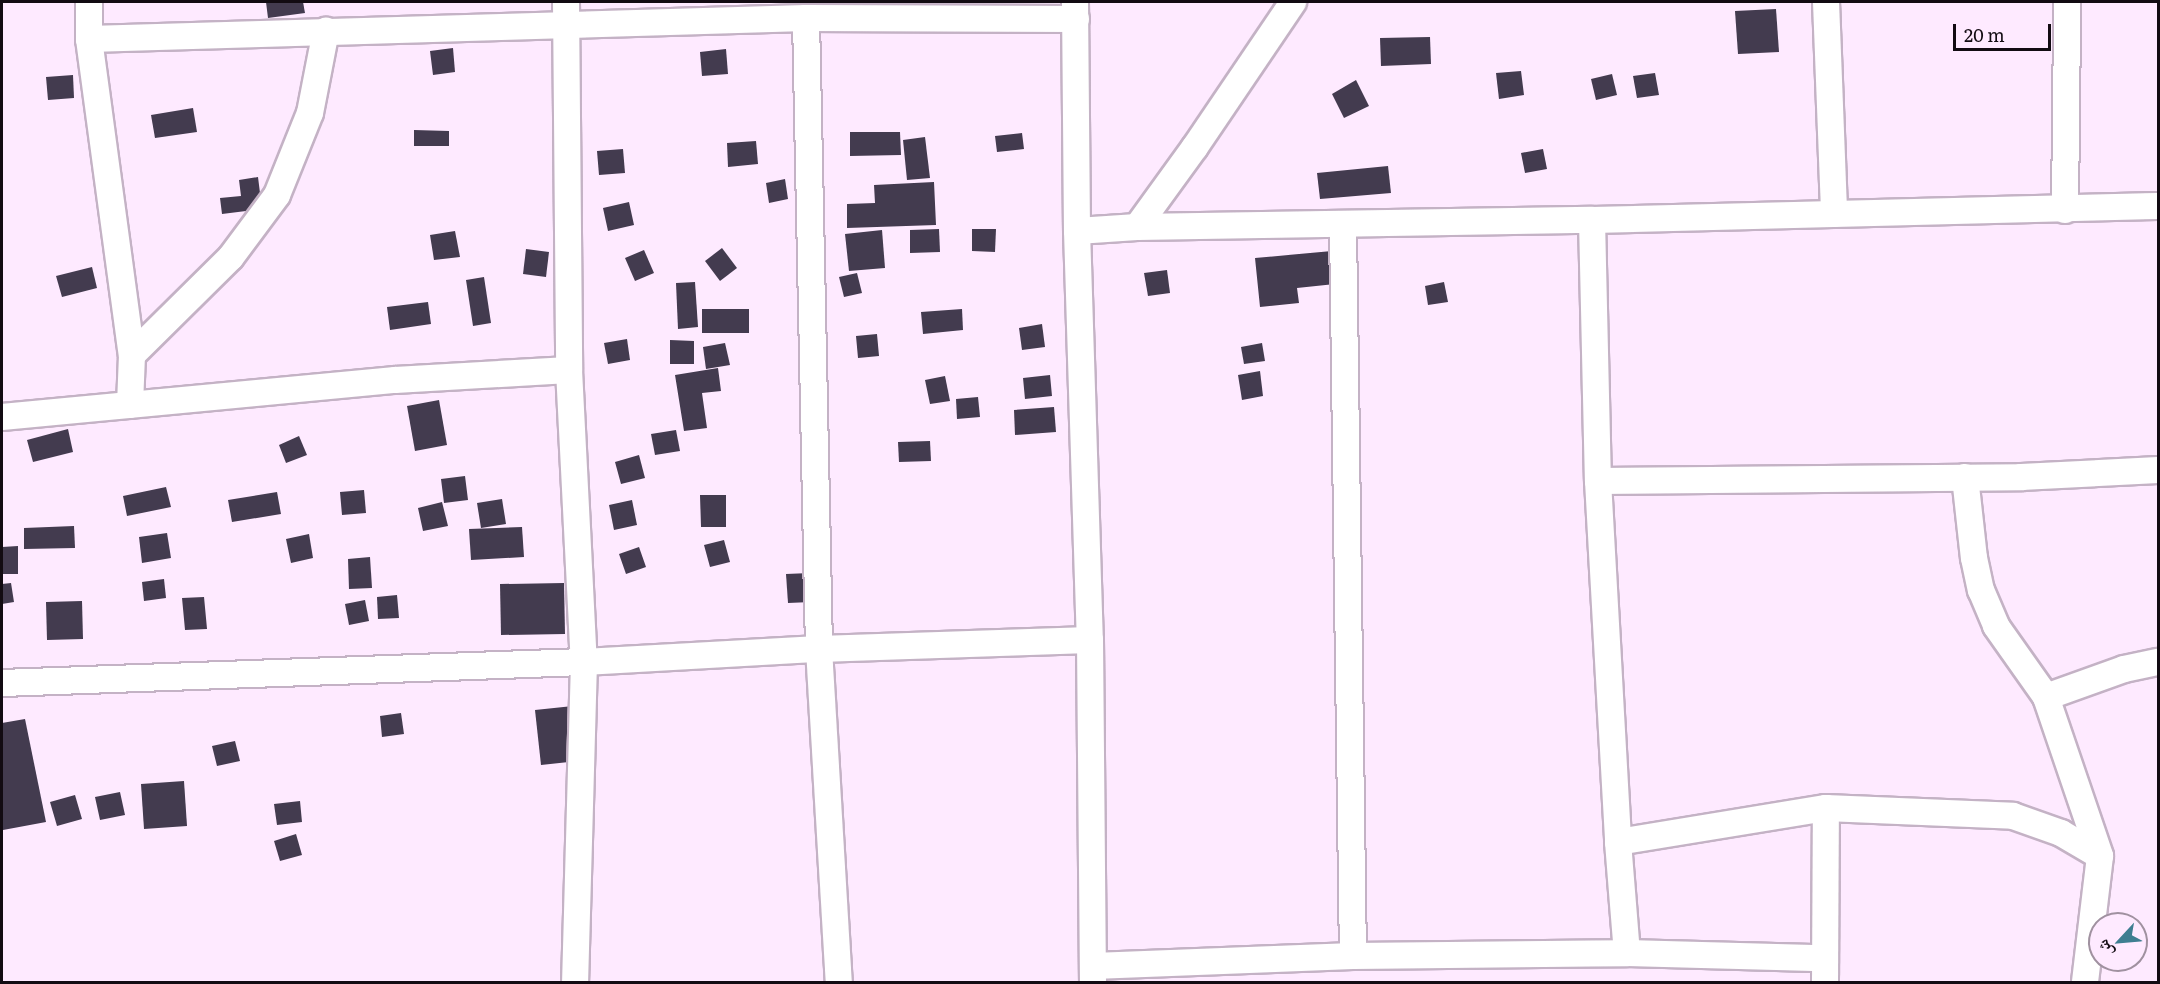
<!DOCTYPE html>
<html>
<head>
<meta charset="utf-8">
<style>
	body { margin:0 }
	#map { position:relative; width:2160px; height:984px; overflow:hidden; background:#feeaff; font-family:Literata,"Noto Naskh Arabic",serif }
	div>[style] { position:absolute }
	.building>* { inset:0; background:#433b4f }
	.roads { filter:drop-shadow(2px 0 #c4b2c5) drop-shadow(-2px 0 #c4b2c5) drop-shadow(0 2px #c4b2c5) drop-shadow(0 -2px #c4b2c5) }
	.street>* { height:26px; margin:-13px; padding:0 13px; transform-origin:13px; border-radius:13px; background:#fff }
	span { translate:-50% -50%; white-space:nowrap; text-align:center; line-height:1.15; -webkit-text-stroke:6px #feeaff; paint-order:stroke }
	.frame { position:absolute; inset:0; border:3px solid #120b12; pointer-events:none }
	.north { position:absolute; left:2088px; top:912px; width:60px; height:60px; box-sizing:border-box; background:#feeaff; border:2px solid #a091a0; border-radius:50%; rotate:244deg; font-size:16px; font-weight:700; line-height:24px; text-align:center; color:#120b12 }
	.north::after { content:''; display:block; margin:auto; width:21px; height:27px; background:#3e7e91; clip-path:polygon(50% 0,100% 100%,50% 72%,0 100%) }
	.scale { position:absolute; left:1953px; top:24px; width:98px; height:27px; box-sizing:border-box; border:3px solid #120b12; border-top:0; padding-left:8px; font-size:18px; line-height:21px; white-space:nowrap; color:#120b12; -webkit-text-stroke:4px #feeaff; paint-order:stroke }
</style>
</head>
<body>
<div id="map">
	<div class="building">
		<i style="clip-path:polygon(266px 2px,303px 2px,305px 13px,268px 18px)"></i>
		<i style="clip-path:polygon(1776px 9px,1779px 52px,1738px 54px,1735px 11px)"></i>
		<i style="clip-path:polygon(1430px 37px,1431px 64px,1381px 66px,1380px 38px)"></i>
		<i style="clip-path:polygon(453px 48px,455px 72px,433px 75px,430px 51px)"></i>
		<i style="clip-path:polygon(726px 49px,728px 74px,702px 76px,700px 52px)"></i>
		<i style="clip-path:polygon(1521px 71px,1524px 95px,1499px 99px,1496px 73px)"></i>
		<i style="clip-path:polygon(1655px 73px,1659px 95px,1637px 98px,1633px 76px)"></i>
		<i style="clip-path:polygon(1612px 74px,1617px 95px,1596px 100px,1591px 79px)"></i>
		<i style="clip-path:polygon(73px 75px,74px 98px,48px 100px,46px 77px)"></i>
		<i style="clip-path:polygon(1356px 80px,1369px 106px,1344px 118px,1332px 94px)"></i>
		<i style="clip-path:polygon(193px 108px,197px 132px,155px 138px,151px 115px)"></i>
		<i style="clip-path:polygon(414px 130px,449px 131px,449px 146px,414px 146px)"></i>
		<i style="clip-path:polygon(850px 132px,900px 132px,901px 155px,850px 156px)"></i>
		<i style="clip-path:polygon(1022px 133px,1024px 149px,997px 152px,995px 136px)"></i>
		<i style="clip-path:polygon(925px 137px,930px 178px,907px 180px,903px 140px)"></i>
		<i style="clip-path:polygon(756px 141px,758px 164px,728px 167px,727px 143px)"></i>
		<i style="clip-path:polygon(623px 149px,625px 173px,599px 175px,597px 151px)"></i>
		<i style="clip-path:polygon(1543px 149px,1547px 169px,1525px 173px,1521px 153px)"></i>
		<i style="clip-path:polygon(1388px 166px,1391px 193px,1320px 199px,1317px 173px)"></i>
		<i style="clip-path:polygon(258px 177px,262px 209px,222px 214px,220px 198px,241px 196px,239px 180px)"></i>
		<i style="clip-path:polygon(785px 179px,788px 199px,769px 203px,766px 183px)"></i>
		<i style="clip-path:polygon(934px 182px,936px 225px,847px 228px,847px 204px,875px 203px,874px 185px)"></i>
		<i style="clip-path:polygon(629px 202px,634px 225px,608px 231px,603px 208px)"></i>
		<i style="clip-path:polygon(939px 229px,940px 252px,910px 253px,910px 230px)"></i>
		<i style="clip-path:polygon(972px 229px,996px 229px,995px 252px,972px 251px)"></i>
		<i style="clip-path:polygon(882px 230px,885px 268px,849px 271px,845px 234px)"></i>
		<i style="clip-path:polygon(455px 231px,460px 257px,434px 260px,430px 235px)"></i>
		<i style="clip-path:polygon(722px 248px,737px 268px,720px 281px,705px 261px)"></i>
		<i style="clip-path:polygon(526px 249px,549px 252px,546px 277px,523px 274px)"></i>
		<i style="clip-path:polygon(644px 250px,654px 273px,635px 281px,625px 258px)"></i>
		<i style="clip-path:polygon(1332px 251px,1335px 284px,1297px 288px,1299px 303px,1260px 307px,1255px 258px)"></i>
		<i style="clip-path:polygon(92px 267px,97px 288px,62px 297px,56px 276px)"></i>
		<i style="clip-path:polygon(1167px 270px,1170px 293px,1148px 296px,1144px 273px)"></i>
		<i style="clip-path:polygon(857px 273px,862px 293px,844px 297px,839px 277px)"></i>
		<i style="clip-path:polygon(484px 277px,491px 323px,473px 326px,466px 280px)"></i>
		<i style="clip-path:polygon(695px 282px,698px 327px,678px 329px,676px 283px)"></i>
		<i style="clip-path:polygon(1444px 282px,1448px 302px,1428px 305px,1425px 286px)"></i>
		<i style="clip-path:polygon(428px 302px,431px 324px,390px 330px,387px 307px)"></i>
		<i style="clip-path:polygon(702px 309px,749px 309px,749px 333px,702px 333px)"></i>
		<i style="clip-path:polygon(962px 309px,963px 330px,923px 334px,921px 312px)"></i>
		<i style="clip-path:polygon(1042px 324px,1045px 347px,1022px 350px,1019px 328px)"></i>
		<i style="clip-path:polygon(877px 334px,879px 356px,858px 358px,856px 336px)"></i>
		<i style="clip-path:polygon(627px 339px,630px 360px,608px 364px,604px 343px)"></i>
		<i style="clip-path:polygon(670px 340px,694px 341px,694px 364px,670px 364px)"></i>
		<i style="clip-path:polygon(725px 343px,730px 365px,706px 369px,703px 347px)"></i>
		<i style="clip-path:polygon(1262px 343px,1265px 361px,1244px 364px,1241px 347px)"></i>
		<i style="clip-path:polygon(718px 368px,721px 391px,702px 393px,707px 428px,684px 431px,675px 375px)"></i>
		<i style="clip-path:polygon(1260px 371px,1263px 396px,1242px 400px,1238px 375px)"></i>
		<i style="clip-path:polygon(1050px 375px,1052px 396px,1025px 399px,1023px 378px)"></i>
		<i style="clip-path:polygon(945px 376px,950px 401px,930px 404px,925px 380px)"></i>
		<i style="clip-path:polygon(978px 397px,980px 417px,957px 419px,956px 399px)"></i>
		<i style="clip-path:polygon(439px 400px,447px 445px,415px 451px,407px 406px)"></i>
		<i style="clip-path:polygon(1054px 407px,1056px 432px,1015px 435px,1014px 410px)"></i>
		<i style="clip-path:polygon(68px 429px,73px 452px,33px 462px,27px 440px)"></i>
		<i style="clip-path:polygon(676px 430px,680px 451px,655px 455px,651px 434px)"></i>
		<i style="clip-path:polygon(299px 436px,307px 455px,286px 463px,279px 445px)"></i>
		<i style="clip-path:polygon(930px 441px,931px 461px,899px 462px,898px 442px)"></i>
		<i style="clip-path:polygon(639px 455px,645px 478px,621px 484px,615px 462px)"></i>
		<i style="clip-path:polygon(465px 476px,468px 500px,444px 503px,441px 479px)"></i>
		<i style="clip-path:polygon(166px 487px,171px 507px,127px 516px,123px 496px)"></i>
		<i style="clip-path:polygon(364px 490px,366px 513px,342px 515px,340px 492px)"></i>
		<i style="clip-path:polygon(277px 492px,281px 514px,232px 522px,228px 500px)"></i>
		<i style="clip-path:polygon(700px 495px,726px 495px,726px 527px,701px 527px)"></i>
		<i style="clip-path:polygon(502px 499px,506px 524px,481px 528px,477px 503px)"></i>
		<i style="clip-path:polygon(632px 500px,637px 525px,614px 530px,609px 505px)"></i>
		<i style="clip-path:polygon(442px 502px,448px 526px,423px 531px,418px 508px)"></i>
		<i style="clip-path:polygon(74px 526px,75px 548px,24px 549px,24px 528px)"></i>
		<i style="clip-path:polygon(522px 527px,524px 557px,471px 560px,469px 529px)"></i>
		<i style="clip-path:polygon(167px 533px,171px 558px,142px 563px,139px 537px)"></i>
		<i style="clip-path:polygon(309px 534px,313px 558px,291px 563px,286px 539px)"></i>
		<i style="clip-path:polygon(724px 540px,730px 562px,710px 567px,704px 545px)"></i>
		<i style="clip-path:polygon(18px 546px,18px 574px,2px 574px,2px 547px)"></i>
		<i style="clip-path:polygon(639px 547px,646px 567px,626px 574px,619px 554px)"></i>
		<i style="clip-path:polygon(370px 557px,372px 588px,349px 589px,348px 559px)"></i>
		<i style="clip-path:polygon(810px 573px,811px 602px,788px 603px,786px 574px)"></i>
		<i style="clip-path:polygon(164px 579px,166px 598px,144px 601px,142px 582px)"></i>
		<i style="clip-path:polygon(11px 583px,14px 602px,2px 604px,2px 584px)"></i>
		<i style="clip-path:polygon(564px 583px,565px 634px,501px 635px,500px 584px)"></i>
		<i style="clip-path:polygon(397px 595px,399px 618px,378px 619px,377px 597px)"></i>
		<i style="clip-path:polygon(204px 597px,207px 629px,185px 630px,182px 598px)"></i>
		<i style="clip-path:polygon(365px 600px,369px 621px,349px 625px,345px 604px)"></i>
		<i style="clip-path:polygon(82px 601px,83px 639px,47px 640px,46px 602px)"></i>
		<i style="clip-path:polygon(573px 706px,578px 761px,541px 765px,535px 710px)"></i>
		<i style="clip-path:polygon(401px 713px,404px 734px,382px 737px,380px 716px)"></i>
		<i style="clip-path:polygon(25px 719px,46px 822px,3px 830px,2px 723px)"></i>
		<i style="clip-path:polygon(235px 741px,240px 761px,217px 766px,212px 746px)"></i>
		<i style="clip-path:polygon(184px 781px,187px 826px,144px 829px,141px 784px)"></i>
		<i style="clip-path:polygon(120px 792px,125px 815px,100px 820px,95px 797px)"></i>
		<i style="clip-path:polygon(75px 795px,82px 819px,57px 826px,50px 802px)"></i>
		<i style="clip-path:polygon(300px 801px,302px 822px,277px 825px,274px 804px)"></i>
		<i style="clip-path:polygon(296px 834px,302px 855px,280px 861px,274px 841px)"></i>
	</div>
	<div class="roads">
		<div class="street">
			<i style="left:89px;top:2px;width:37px;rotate:90deg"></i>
			<i style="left:89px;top:39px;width:319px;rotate:82.3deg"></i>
			<i style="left:132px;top:355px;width:50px;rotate:92.3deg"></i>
			<i style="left:566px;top:2px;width:368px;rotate:89.5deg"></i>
			<i style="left:569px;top:370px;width:292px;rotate:87.1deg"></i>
			<i style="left:584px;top:662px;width:320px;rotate:91.6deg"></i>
			<i style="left:1075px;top:2px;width:229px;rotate:89.5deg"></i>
			<i style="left:1077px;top:231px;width:409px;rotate:88.2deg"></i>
			<i style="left:1090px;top:640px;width:342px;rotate:89.5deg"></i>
			<i style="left:1826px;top:2px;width:212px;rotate:87.8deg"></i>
			<i style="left:806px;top:18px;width:631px;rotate:88.82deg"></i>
			<i style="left:819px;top:649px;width:334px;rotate:86.6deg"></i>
			<i style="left:89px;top:39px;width:717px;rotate:-1.68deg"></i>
			<i style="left:806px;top:18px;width:270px;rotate:0.2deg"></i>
			<i style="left:2065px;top:210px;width:208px;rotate:-89.4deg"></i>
			<i style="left:1592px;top:220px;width:261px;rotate:88.7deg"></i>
			<i style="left:1598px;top:481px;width:362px;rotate:86.8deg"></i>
			<i style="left:1618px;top:842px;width:111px;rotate:85.4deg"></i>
			<i style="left:1343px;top:225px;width:731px;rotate:89.22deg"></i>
			<i style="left:1137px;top:227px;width:99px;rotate:-54.1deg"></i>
			<i style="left:1195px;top:147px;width:175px;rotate:-55.9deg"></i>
			<i style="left:1077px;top:231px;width:60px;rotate:-3.8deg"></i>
			<i style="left:1137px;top:227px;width:455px;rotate:-0.9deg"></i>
			<i style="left:1592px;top:220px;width:566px;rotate:-1.42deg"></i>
			<i style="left:132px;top:355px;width:139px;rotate:-44.7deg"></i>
			<i style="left:231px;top:257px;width:77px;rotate:-53.4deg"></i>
			<i style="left:277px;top:195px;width:88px;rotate:-68.1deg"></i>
			<i style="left:310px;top:113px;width:84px;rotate:-79deg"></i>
			<i style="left:2px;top:417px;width:395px;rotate:-5.4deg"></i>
			<i style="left:395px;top:380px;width:174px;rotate:-3.3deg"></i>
			<i style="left:1965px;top:477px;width:81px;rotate:83.7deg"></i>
			<i style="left:1974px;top:558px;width:33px;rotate:78deg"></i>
			<i style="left:1981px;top:590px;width:39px;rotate:67deg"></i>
			<i style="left:1996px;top:626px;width:87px;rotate:54.8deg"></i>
			<i style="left:2046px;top:697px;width:168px;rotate:71.2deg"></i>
			<i style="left:2100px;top:856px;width:127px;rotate:96.8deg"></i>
			<i style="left:1598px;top:481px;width:423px;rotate:-0.5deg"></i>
			<i style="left:2021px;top:477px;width:137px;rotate:-2.9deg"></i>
			<i style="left:2px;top:683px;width:582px;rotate:-2.07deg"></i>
			<i style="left:584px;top:662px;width:235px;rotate:-3.2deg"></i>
			<i style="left:819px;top:649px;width:271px;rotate:-1.9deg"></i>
			<i style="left:2046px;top:697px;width:83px;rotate:-19.7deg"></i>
			<i style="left:2124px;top:669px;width:35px;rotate:-12deg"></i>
			<i style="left:1618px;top:842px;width:211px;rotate:-9.3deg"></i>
			<i style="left:1826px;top:808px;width:187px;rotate:2.4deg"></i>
			<i style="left:2013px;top:816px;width:51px;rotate:19.5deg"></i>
			<i style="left:2061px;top:833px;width:45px;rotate:30.5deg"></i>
			<i style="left:1093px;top:966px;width:260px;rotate:-2.2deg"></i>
			<i style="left:1353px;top:956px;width:274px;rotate:-0.6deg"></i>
			<i style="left:1627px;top:953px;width:196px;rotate:1.5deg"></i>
			<i style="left:1825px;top:982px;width:174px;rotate:-89.7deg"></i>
		</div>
	</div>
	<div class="frame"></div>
	<div class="north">ش</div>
	<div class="scale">20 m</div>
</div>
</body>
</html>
